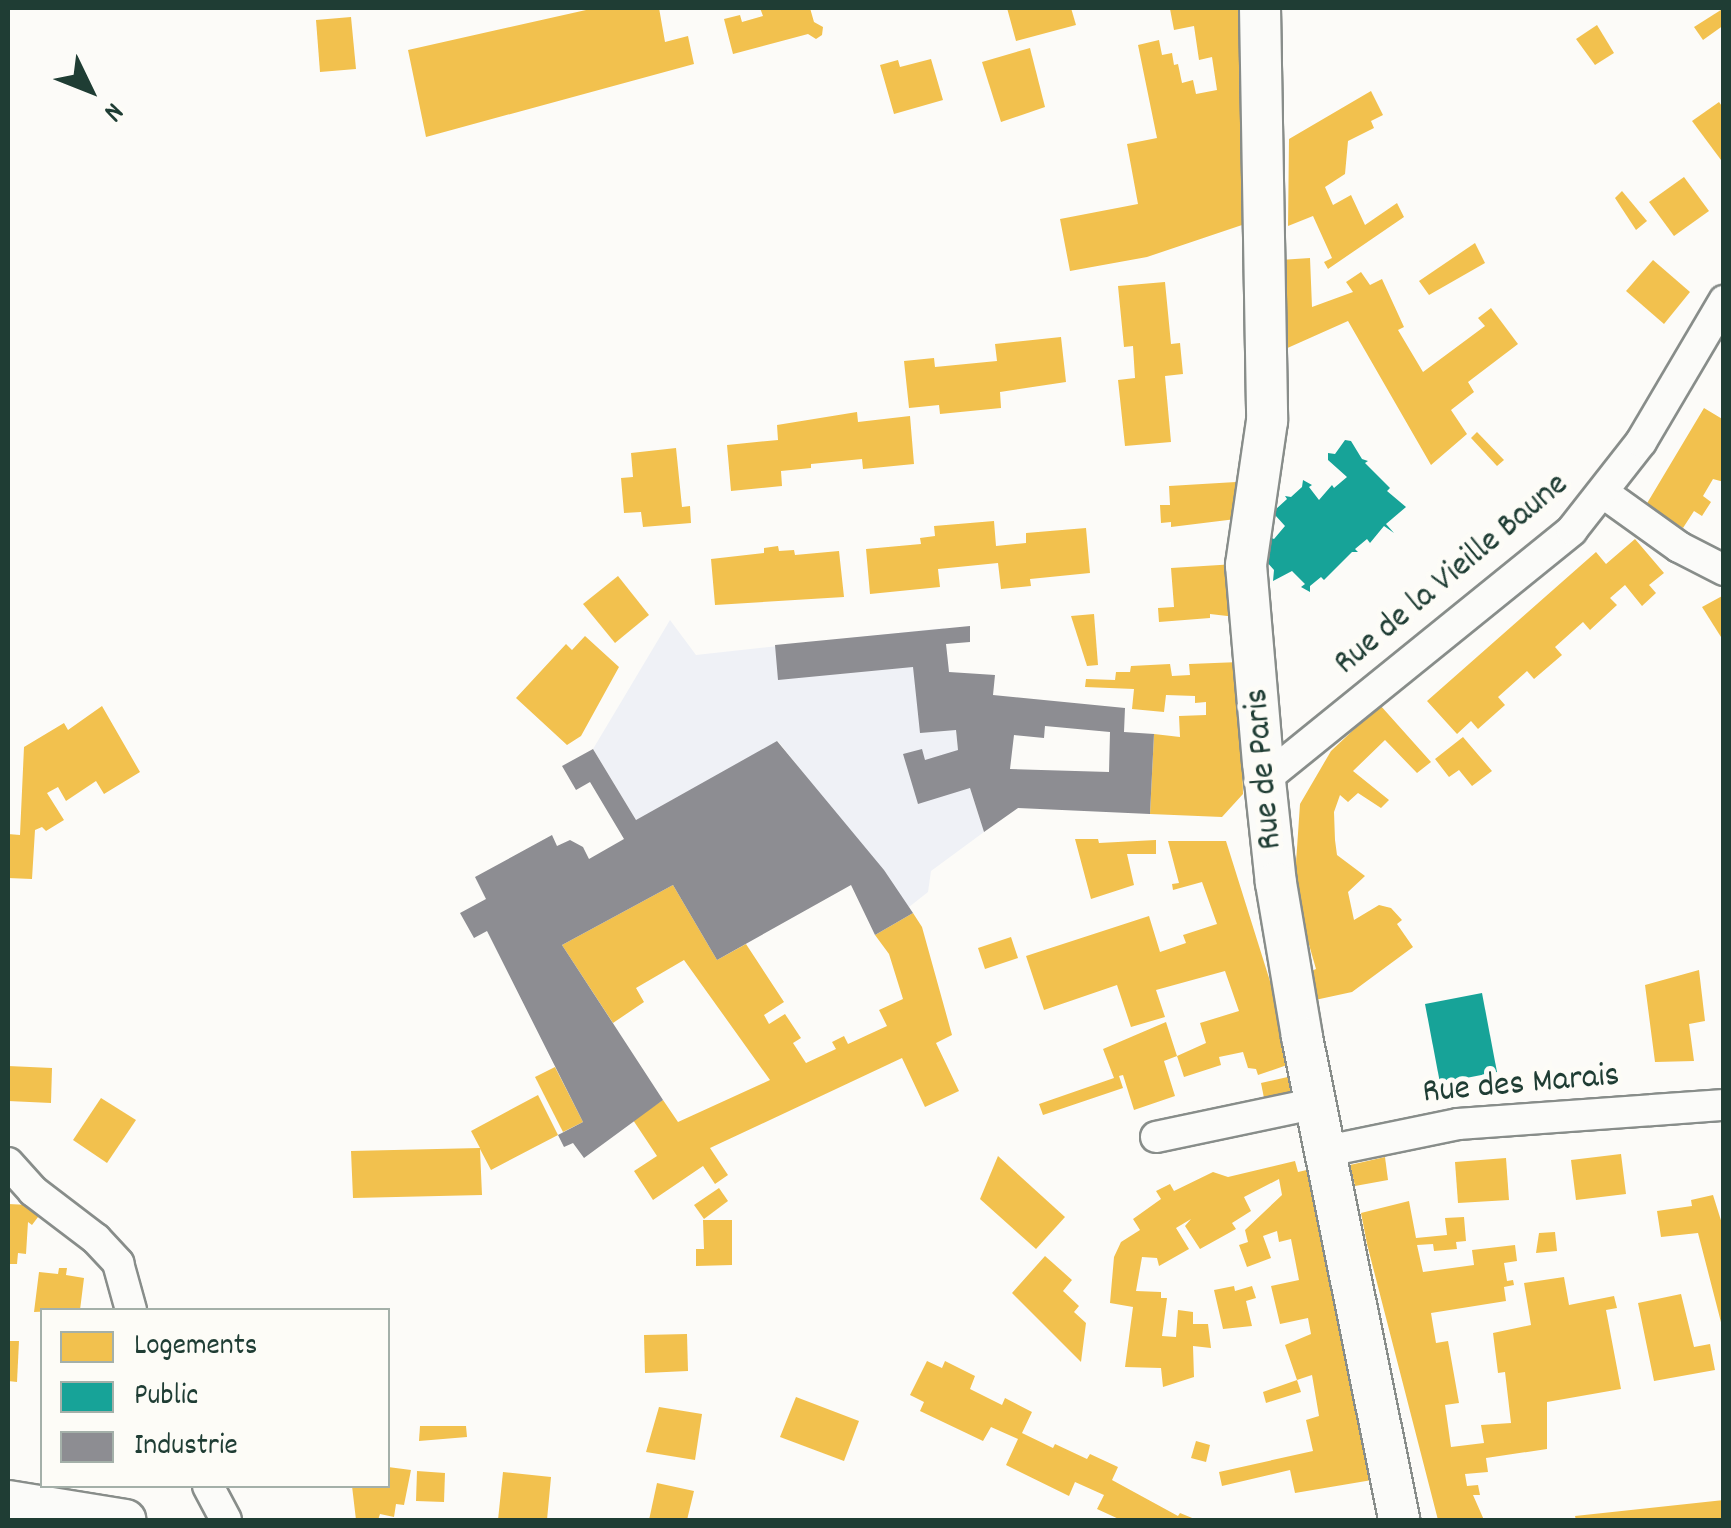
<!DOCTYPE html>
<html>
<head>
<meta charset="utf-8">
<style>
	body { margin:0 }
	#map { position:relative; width:1731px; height:1528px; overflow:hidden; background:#fcfbf8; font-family:Dekko,sans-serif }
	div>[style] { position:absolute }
	.built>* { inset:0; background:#eff1f6 }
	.homes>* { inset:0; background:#f2c14e }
	.public>* { inset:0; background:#17a398 }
	.industry>* { inset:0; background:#8d8d92 }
	.roads { filter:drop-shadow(2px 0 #888d8a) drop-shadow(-2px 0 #888d8a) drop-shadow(0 2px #888d8a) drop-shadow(0 -2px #888d8a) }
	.street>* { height:30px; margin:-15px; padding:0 15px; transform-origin:15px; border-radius:15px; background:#fbfbf9 }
	.secondary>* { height:40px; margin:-20px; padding:0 20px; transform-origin:20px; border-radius:20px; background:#fbfbf9 }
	span { translate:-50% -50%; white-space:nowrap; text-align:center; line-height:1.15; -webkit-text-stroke:10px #fdfcf7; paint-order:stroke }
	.street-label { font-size:35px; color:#1f3d34 }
	.frame { position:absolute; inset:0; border:10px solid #1f3d34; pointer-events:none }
	.legend { position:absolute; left:40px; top:1308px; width:350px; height:180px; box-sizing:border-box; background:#fdfcf7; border:2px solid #a4b0a9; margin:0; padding:12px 18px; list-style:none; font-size:30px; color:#1f3d34 }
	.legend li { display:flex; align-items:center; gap:20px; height:50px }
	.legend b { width:50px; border:2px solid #a4b0a9 }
	.north { position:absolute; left:40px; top:40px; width:100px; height:100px; -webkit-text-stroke:8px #fdfcf7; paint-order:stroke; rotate:133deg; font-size:28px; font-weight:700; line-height:40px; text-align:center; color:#1f3d34 }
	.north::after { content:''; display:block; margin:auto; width:35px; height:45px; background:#1f3d34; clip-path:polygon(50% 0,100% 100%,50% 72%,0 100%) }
</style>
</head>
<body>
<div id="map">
	<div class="built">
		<i style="clip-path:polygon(670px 620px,696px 655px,944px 628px,958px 750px,984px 832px,931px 871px,928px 892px,909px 907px,778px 741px,636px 820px,593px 749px)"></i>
	</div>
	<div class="homes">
		<i style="clip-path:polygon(595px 8px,659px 8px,665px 42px,688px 36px,694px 64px,426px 137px,408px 50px)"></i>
		<i style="clip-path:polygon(760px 8px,810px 8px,814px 22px,823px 27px,822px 35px,816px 39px,808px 34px,733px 54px,724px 19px,740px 15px,742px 22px,763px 16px)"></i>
		<i style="clip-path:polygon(1007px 8px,1071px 8px,1076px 25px,1016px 41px)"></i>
		<i style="clip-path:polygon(1244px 8px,1248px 223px,1147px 257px,1070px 271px,1060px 219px,1138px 204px,1127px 144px,1157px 138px,1138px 45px,1159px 40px,1162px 55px,1172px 53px,1174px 65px,1178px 64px,1182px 83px,1193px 80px,1196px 94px,1217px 90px,1212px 57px,1199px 60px,1194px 26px,1174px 30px,1170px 9px)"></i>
		<i style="clip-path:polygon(1724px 8px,1724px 25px,1703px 40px,1694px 27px)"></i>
		<i style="clip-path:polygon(351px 17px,356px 69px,320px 72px,316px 20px)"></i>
		<i style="clip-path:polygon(1597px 25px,1614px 53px,1595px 65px,1576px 39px)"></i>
		<i style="clip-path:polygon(1030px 48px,1045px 107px,1001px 122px,982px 62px)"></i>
		<i style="clip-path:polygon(931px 59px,943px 100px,894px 114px,880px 65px,898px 60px,900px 67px)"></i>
		<i style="clip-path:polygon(1371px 91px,1383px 115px,1371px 121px,1374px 128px,1348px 141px,1345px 174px,1325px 187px,1333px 205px,1351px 195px,1365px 225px,1397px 203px,1404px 217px,1328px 269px,1324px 262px,1332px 258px,1313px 216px,1288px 226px,1289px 139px)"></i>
		<i style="clip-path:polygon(1719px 102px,1724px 109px,1724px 164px,1692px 121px)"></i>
		<i style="clip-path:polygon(1684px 177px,1709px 211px,1674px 236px,1649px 202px)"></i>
		<i style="clip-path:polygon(1622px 191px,1647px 221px,1636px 230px,1615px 198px)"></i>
		<i style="clip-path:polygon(1475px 243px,1485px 263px,1429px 295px,1419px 281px)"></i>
		<i style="clip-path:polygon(1310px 258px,1312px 307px,1353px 292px,1346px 282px,1361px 272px,1370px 285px,1382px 279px,1404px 327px,1398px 330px,1423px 372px,1485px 326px,1478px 318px,1491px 308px,1518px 344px,1468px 382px,1474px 392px,1451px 410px,1467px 434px,1431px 465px,1348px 321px,1283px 350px,1280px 260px)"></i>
		<i style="clip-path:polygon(1653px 260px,1690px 292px,1664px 324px,1626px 291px)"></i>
		<i style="clip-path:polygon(1165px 282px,1171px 344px,1180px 343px,1183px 374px,1165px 376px,1171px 442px,1125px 446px,1118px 380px,1135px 378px,1133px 346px,1124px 347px,1118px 286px)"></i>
		<i style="clip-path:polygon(1061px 337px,1066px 382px,1000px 392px,1001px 408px,940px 414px,939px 405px,909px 408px,904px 361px,934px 358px,935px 367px,997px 361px,995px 344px)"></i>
		<i style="clip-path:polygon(1704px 408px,1724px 420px,1724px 482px,1713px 479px,1703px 496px,1711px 502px,1702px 516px,1694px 511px,1683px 528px,1646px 505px)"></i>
		<i style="clip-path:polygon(857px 412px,858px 422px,910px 416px,914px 464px,863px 469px,862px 459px,811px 464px,811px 468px,781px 471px,782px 486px,731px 491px,727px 445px,778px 440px,777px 425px)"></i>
		<i style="clip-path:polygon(1477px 432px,1504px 460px,1497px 466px,1471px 438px)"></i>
		<i style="clip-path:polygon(676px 448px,682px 507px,690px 506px,691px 523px,643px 527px,641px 512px,624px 513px,621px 478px,633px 477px,631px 453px)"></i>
		<i style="clip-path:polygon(1236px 482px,1236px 519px,1171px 527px,1171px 522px,1161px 523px,1160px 505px,1170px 505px,1169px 486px)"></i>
		<i style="clip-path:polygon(994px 521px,996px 546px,1026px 543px,1026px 533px,1086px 528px,1090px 573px,1030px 579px,1031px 586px,1001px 589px,998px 563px,938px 569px,940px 587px,870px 594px,866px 549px,921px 544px,920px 538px,935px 536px,934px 526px)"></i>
		<i style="clip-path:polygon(1635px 539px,1664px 573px,1649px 585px,1656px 593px,1642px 606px,1625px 585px,1610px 598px,1617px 605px,1590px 630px,1583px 622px,1555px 647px,1562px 655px,1534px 679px,1527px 671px,1498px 697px,1505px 705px,1478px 729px,1471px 721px,1457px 734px,1427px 701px,1596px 552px,1606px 564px)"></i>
		<i style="clip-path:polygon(778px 546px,779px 551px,794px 550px,795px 555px,839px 551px,844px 597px,715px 605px,711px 559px,764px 553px,764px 548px)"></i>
		<i style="clip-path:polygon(1236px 564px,1236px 617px,1210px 614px,1210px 618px,1159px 622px,1158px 608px,1174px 607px,1171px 568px)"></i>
		<i style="clip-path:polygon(618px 576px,649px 615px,615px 643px,583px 604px)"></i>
		<i style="clip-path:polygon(1724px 595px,1724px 635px,1721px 637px,1702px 607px)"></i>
		<i style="clip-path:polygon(1094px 614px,1098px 665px,1087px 666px,1071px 616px)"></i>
		<i style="clip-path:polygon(585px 636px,619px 667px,581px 736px,567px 745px,516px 698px,566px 644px,572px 650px)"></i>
		<i style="clip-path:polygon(1240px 662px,1243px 794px,1222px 817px,1150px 814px,1154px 734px,1180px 737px,1179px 716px,1206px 715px,1206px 702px,1195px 703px,1195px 696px,1166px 695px,1164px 712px,1132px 709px,1134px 689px,1085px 687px,1086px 679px,1115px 680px,1116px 672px,1130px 672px,1131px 666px,1170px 664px,1172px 676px,1190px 675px,1189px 664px)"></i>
		<i style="clip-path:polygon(1380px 705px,1431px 762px,1417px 773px,1385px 740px,1353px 771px,1389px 800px,1381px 808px,1358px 793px,1348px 802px,1340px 795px,1334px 812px,1335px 840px,1337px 855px,1365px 876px,1348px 892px,1354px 920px,1379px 905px,1391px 908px,1402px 920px,1397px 924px,1413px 947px,1352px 992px,1315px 1000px,1309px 972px,1316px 969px,1294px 892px,1300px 804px,1331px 751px)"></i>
		<i style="clip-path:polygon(102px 706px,140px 772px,104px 794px,96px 781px,66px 801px,58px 787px,47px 793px,64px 820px,46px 831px,42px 827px,35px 830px,32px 879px,8px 878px,8px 834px,20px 835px,24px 747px,64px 723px,68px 730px)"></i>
		<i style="clip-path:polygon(1463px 737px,1492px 771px,1472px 786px,1459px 770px,1449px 777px,1435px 759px)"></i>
		<i style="clip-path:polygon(1075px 839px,1098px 839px,1099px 843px,1156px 840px,1156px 854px,1127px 854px,1134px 885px,1091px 899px)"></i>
		<i style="clip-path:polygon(1168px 841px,1226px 841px,1275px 997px,1290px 1064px,1258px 1075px,1256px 1069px,1248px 1068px,1243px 1052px,1219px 1057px,1221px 1065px,1184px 1077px,1177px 1056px,1206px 1043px,1200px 1023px,1239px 1011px,1225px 971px,1156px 990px,1165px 1017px,1131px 1027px,1117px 985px,1044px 1010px,1026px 956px,1149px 916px,1160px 952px,1186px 943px,1183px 935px,1217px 924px,1202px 882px,1173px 890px,1172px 884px,1179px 883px)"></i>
		<i style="clip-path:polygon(673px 885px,717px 960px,746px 944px,784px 1002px,764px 1015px,769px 1024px,785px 1014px,801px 1038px,793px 1043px,806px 1063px,836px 1049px,832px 1042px,844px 1036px,848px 1044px,887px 1026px,879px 1010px,903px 999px,889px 954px,875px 935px,913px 913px,922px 927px,952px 1035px,936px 1043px,959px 1091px,925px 1107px,902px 1058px,710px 1148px,728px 1175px,715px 1184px,703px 1166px,653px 1200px,634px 1171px,657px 1156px,633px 1120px,663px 1100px,678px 1122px,770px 1080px,684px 960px,636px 988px,644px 1002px,613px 1023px,562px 945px)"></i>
		<i style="clip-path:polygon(1011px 937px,1018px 958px,985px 969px,978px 948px)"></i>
		<i style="clip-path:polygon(1699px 970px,1705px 1021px,1689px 1024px,1694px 1061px,1655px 1062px,1645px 985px)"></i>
		<i style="clip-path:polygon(1166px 1022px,1177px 1056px,1164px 1061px,1175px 1096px,1134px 1110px,1123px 1075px,1119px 1076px,1123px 1088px,1043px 1115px,1039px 1104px,1114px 1078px,1103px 1049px)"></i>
		<i style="clip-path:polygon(8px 1066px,52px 1068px,51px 1103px,8px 1101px)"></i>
		<i style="clip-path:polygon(555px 1067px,583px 1122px,563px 1132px,535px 1077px)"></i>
		<i style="clip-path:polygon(1292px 1076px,1295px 1091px,1264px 1098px,1261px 1083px)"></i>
		<i style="clip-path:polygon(538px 1095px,558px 1135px,491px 1170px,480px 1149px,482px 1195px,353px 1198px,351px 1151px,480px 1148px,471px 1131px)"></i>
		<i style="clip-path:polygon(101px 1098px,136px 1120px,107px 1163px,73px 1140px)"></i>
		<i style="clip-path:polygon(1621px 1154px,1626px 1194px,1576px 1200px,1571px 1160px)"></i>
		<i style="clip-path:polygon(998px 1156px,1065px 1217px,1036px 1249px,980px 1199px)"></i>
		<i style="clip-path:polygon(1385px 1157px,1388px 1180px,1355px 1186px,1350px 1165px)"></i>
		<i style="clip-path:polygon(1506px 1158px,1509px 1200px,1458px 1203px,1455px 1162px)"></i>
		<i style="clip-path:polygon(1295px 1161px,1298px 1172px,1311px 1169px,1378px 1479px,1295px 1493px,1290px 1470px,1222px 1486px,1219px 1472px,1313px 1451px,1306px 1420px,1319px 1416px,1312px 1375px,1297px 1380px,1285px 1345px,1311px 1334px,1308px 1318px,1280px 1324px,1271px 1286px,1299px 1280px,1291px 1239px,1279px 1242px,1277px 1231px,1263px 1236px,1271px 1258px,1247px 1267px,1239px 1245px,1248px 1242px,1245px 1230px,1282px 1195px,1279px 1179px,1244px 1197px,1251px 1211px,1232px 1223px,1236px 1229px,1200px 1249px,1185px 1226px,1191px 1219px,1176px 1228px,1189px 1249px,1159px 1266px,1157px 1258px,1142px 1257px,1136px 1291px,1161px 1292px,1161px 1298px,1167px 1298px,1162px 1336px,1176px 1337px,1178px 1310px,1193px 1312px,1193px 1324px,1208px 1324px,1211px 1348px,1193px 1346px,1194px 1377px,1163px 1387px,1161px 1368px,1125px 1367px,1133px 1307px,1110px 1303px,1114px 1257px,1121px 1242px,1140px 1230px,1133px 1219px,1161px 1199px,1156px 1191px,1170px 1184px,1174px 1191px,1213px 1172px,1228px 1177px)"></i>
		<i style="clip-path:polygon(719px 1188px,728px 1201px,704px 1219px,694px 1205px)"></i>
		<i style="clip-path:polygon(1713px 1195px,1724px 1230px,1723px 1330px,1698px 1233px,1661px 1237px,1657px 1211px,1692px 1206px,1691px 1200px)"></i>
		<i style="clip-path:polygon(1409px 1201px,1416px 1238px,1447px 1235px,1445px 1218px,1464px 1217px,1466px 1241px,1456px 1242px,1457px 1249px,1434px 1251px,1433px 1244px,1417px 1245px,1423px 1272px,1474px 1265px,1472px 1250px,1515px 1245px,1517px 1261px,1504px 1263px,1507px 1281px,1513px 1280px,1514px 1285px,1504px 1287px,1506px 1301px,1431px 1313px,1436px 1343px,1448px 1341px,1459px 1403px,1445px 1405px,1451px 1447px,1484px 1443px,1481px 1425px,1511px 1423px,1505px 1372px,1498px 1373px,1493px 1333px,1531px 1325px,1524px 1283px,1564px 1277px,1569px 1305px,1614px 1296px,1617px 1308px,1606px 1310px,1621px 1389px,1547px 1402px,1547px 1449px,1486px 1458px,1488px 1472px,1465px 1474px,1467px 1486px,1478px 1485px,1480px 1495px,1473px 1495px,1484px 1520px,1438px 1520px,1367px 1244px,1361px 1213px)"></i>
		<i style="clip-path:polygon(8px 1204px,30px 1205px,41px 1213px,32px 1225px,28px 1222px,26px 1254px,18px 1253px,17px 1264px,8px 1264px)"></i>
		<i style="clip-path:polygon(703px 1220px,732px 1220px,732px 1265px,696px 1266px,696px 1249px,704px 1249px)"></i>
		<i style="clip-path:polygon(1555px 1232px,1557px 1251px,1536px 1253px,1539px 1233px)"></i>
		<i style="clip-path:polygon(1045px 1256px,1072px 1280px,1063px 1291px,1079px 1306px,1074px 1312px,1086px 1323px,1081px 1362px,1012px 1293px)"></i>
		<i style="clip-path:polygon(59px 1268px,67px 1268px,66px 1275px,84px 1278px,80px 1310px,34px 1312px,39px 1272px,58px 1274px)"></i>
		<i style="clip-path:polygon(1234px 1286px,1235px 1291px,1252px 1286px,1256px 1298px,1246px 1301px,1252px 1326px,1223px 1329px,1214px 1290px)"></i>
		<i style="clip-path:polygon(1681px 1294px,1694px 1347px,1710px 1344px,1715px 1370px,1654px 1381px,1638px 1303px)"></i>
		<i style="clip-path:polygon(687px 1334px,688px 1371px,645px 1373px,644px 1335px)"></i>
		<i style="clip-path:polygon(8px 1341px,19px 1341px,17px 1382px,8px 1381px)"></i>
		<i style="clip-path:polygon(927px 1361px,942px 1368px,945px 1361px,975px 1376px,970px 1389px,1002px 1405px,1005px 1398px,1032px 1412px,1022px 1433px,1053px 1448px,1055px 1444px,1087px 1459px,1090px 1454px,1118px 1467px,1112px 1480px,1178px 1516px,1180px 1513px,1197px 1520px,1121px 1520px,1097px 1509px,1104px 1495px,1075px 1482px,1069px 1496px,1006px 1465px,1018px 1439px,991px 1427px,983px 1441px,920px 1411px,924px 1402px,910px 1395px)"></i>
		<i style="clip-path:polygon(1297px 1380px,1301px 1392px,1266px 1403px,1263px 1392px)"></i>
		<i style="clip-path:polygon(796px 1397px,859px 1421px,844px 1461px,780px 1437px)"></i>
		<i style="clip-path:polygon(659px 1407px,702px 1414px,695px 1460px,646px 1452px)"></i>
		<i style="clip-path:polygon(420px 1426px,466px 1426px,467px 1437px,419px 1441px)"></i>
		<i style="clip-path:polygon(1196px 1441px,1210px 1445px,1206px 1462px,1191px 1458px)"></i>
		<i style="clip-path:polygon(388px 1467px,411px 1470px,404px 1505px,396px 1504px,394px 1517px,380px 1514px,378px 1520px,356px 1520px,352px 1486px,388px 1486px)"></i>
		<i style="clip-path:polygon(417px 1471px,445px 1473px,444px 1502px,416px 1501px)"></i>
		<i style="clip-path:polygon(503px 1472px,551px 1477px,547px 1520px,498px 1520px)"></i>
		<i style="clip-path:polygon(657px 1483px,694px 1491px,687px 1520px,649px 1520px)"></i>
		<i style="clip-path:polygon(1724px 1500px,1724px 1520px,1576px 1520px,1575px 1516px)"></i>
	</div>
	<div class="public">
		<i style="clip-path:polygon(1345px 440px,1351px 441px,1362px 459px,1368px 461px,1365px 463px,1390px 488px,1387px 491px,1406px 507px,1386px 524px,1394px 533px,1384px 526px,1370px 543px,1367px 539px,1355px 549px,1358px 552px,1352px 552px,1324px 580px,1321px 577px,1310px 586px,1310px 592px,1301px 587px,1305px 584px,1292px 571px,1273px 581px,1274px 570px,1265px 560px,1265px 535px,1274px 539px,1285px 526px,1275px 515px,1272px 518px,1272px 506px,1275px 510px,1287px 499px,1285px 496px,1291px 497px,1302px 487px,1303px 480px,1312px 485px,1309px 487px,1319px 500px,1332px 485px,1334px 488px,1347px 477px,1328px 460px,1328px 453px,1335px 454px)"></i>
		<i style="clip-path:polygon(1482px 993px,1497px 1072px,1440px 1083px,1425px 1004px)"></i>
	</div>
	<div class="industry">
		<i style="clip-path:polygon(evenodd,970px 626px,970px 642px,946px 644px,949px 672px,995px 675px,993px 695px,1125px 708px,1124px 732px,1154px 734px,1150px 814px,1018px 808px,984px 832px,970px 788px,918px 804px,903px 754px,922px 749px,925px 760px,958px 750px,956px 730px,920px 733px,913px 667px,778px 680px,775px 645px,970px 626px,1045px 726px,1110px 732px,1109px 772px,1010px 769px,1014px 735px,1044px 738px,1045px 726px)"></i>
		<i style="clip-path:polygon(777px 741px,884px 870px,913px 913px,875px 935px,851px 885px,717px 960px,673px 885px,562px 945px,663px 1100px,584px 1158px,573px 1143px,564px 1147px,558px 1135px,583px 1122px,487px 931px,474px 938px,460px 913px,486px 899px,475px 877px,552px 835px,557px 846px,570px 840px,583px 847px,589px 859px,624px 839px,590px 782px,576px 790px,562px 766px,593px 749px,636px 820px)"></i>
	</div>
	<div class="roads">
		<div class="street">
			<i style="left:1605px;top:494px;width:91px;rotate:35.6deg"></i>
			<i style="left:1679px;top:547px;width:51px;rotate:27.1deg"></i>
			<i style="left:1265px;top:779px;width:395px;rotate:-39deg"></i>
			<i style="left:1572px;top:530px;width:112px;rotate:-51.9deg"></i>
			<i style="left:1641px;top:442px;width:164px;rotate:-59.5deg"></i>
			<i style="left:1156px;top:1137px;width:165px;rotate:-11.9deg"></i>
			<i style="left:1327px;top:1151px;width:134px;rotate:-11.6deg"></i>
			<i style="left:1458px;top:1124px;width:267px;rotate:-4.1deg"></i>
			<i style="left:8px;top:1163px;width:38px;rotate:48deg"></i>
			<i style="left:33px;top:1191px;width:79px;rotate:37.3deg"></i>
			<i style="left:96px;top:1239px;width:33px;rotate:47deg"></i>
			<i style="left:118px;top:1263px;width:49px;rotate:74.5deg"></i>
			<i style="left:208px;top:1486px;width:38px;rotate:62deg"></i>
		</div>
		<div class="secondary">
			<i style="left:1260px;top:8px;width:413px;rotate:89deg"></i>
			<i style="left:1267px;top:421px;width:146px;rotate:98.3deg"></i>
			<i style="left:1246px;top:565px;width:198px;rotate:85.1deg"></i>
			<i style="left:1263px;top:762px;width:122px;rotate:83.9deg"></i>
			<i style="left:1276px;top:883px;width:156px;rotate:80.4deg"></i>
			<i style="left:1302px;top:1037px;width:493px;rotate:78.6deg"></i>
			<i style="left:8px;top:1501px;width:119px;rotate:9.2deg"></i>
		</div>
	</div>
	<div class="street-label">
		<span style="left:1452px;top:575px;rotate:-40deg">Rue de la Vieille Baune</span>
		<span style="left:1265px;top:769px;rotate:-95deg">Rue de Paris</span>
		<span style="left:1521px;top:1085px;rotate:-5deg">Rue des Marais</span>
	</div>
	<div class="frame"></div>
	<ul class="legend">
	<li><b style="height:28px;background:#f2c14e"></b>Logements</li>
	<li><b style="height:28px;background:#17a398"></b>Public</li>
	<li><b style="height:28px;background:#8d8d92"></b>Industrie</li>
	</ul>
	<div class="north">N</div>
</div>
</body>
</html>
